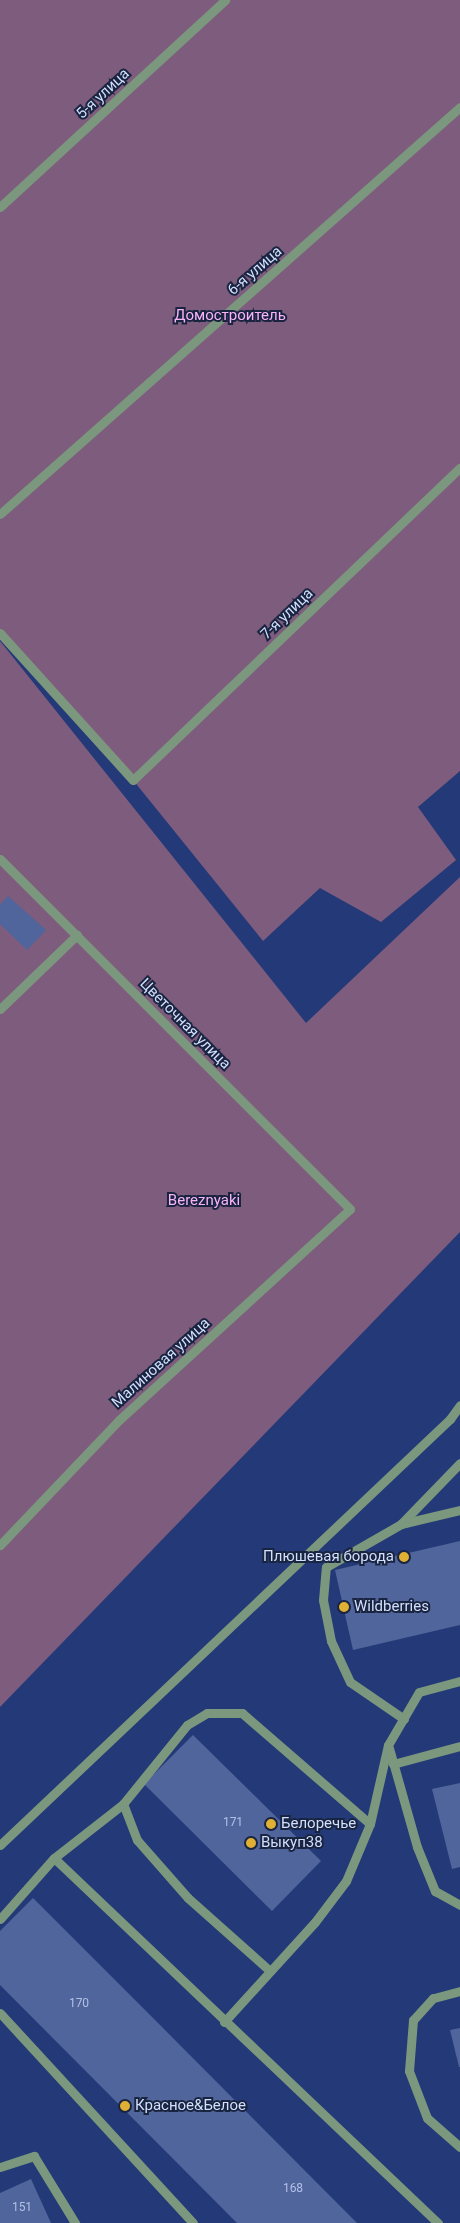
<!DOCTYPE html>
<html>
<head>
<meta charset="utf-8">
<style>
	body { margin:0 }
	#map { position:relative; width:460px; height:2223px; overflow:hidden; background:#243977; font-family:Roboto,sans-serif }
	div>[style] { position:absolute }
	.green>* { inset:0; background:#7e5c7d }
	.building>* { inset:0; background:#50659c }
	.minor>* { height:9px; margin:-4.5px; padding:0 4.5px; transform-origin:4.5px; border-radius:4.5px; background:#7b977d }
	.dots>* { width:14px; height:14px; translate:-50% -50%; box-sizing:border-box; border:2px solid #192440; border-radius:50% }
	span { translate:-50% -50%; white-space:nowrap; text-align:center; line-height:1.15; -webkit-text-stroke:4px #192440; paint-order:stroke }
	.number-label { font-size:12px; color:#b2c0e5 }
	.number-label span { -webkit-text-stroke-width:0 }
	.street-label { font-size:15px; color:#d2dffd }
	.park-label { font-size:15px; color:#fab3f9 }
	.poi-label { font-size:15px; color:#d2dffd }
	.right { translate:-100% -50%; text-align:right }
	.left { translate:0 -50%; text-align:left }
</style>
</head>
<body>
<div id="map">
	<div class="green">
		<i style="clip-path:polygon(0 0,460px 0,460px 771px,418px 807px,456px 860px,381px 922px,320px 888px,263px 941px,133px 780px,0 633px)"></i>
		<i style="clip-path:polygon(0 641px,306px 1023px,460px 877px,460px 1232px,0 1707px)"></i>
	</div>
	<div class="building">
		<i style="clip-path:polygon(8px 896px,46px 930px,27px 950px,0 924px,0 905px)"></i>
		<i style="clip-path:polygon(460px 1541px,460px 1625px,353px 1650px,335px 1570px)"></i>
		<i style="clip-path:polygon(193px 1735px,321px 1861px,272px 1911px,144px 1784px)"></i>
		<i style="clip-path:polygon(460px 1783px,460px 1867px,452px 1869px,432px 1789px)"></i>
		<i style="clip-path:polygon(33px 1898px,158px 2023px,357px 2223px,237px 2223px,0 1985px,0 1931px)"></i>
		<i style="clip-path:polygon(460px 2028px,460px 2067px,459px 2067px,450px 2030px)"></i>
		<i style="clip-path:polygon(31px 2179px,51px 2223px,0 2223px,0 2193px)"></i>
	</div>
	<div class="minor">
		<i style="left:0;top:207px;width:306px;rotate:-42.6deg"></i>
		<i style="left:0;top:514px;width:614px;rotate:-41.5deg"></i>
		<i style="left:0;top:633px;width:198px;rotate:47.9deg"></i>
		<i style="left:133px;top:780px;width:452px;rotate:-43.7deg"></i>
		<i style="left:0;top:859px;width:495px;rotate:45deg"></i>
		<i style="left:350px;top:1209px;width:313px;rotate:137.6deg"></i>
		<i style="left:119px;top:1420px;width:173px;rotate:133.6deg"></i>
		<i style="left:0;top:1009px;width:107px;rotate:-43.9deg"></i>
		<i style="left:401px;top:1524px;width:61px;rotate:-13.3deg"></i>
		<i style="left:404px;top:1719px;width:65px;rotate:-145.6deg"></i>
		<i style="left:350px;top:1682px;width:45px;rotate:-114.9deg"></i>
		<i style="left:331px;top:1641px;width:42px;rotate:-101deg"></i>
		<i style="left:323px;top:1600px;width:33px;rotate:-85deg"></i>
		<i style="left:326px;top:1567px;width:86px;rotate:-29.8deg"></i>
		<i style="left:401px;top:1524px;width:85px;rotate:-46deg"></i>
		<i style="left:389px;top:1748px;width:103px;rotate:74.2deg"></i>
		<i style="left:417px;top:1847px;width:48px;rotate:67.8deg"></i>
		<i style="left:435px;top:1891px;width:29px;rotate:29deg"></i>
		<i style="left:393px;top:1764px;width:69px;rotate:-15deg"></i>
		<i style="left:0;top:1845px;width:620px;rotate:-43.43deg"></i>
		<i style="left:450px;top:1419px;width:17px;rotate:-54deg"></i>
		<i style="left:54px;top:1858px;width:530px;rotate:43.55deg"></i>
		<i style="left:0;top:1919px;width:81px;rotate:-48.5deg"></i>
		<i style="left:54px;top:1858px;width:88px;rotate:-38deg"></i>
		<i style="left:270px;top:1971px;width:110px;rotate:-138.3deg"></i>
		<i style="left:188px;top:1898px;width:77px;rotate:-131.3deg"></i>
		<i style="left:137px;top:1840px;width:39px;rotate:-111deg"></i>
		<i style="left:123px;top:1804px;width:102px;rotate:-51deg"></i>
		<i style="left:187px;top:1725px;width:23px;rotate:-31deg"></i>
		<i style="left:207px;top:1713px;width:35px"></i>
		<i style="left:242px;top:1713px;width:169px;rotate:40.9deg"></i>
		<i style="left:460px;top:1991px;width:28px;rotate:165deg"></i>
		<i style="left:433px;top:1998px;width:30px;rotate:132deg"></i>
		<i style="left:413px;top:2020px;width:51px;rotate:94.5deg"></i>
		<i style="left:409px;top:2071px;width:50px;rotate:69deg"></i>
		<i style="left:427px;top:2118px;width:44px;rotate:41.3deg"></i>
		<i style="left:0;top:2013px;width:285px;rotate:47.4deg"></i>
		<i style="left:224px;top:2022px;width:135px;rotate:-47.7deg"></i>
		<i style="left:315px;top:1922px;width:51px;rotate:-52.9deg"></i>
		<i style="left:346px;top:1881px;width:62px;rotate:-67.2deg"></i>
		<i style="left:370px;top:1824px;width:81px;rotate:-77.2deg"></i>
		<i style="left:388px;top:1745px;width:61px;rotate:-59.7deg"></i>
		<i style="left:419px;top:1692px;width:42px;rotate:-15deg"></i>
		<i style="left:0;top:2167px;width:36px;rotate:-18deg"></i>
		<i style="left:34px;top:2156px;width:79px;rotate:58.5deg"></i>
	</div>
	<div class="dots">
		<i style="left:404px;top:1557px;background:#dfb034"></i>
		<i style="left:344px;top:1607px;background:#dfb034"></i>
		<i style="left:271px;top:1824px;background:#dfb034"></i>
		<i style="left:251px;top:1843px;background:#dfb034"></i>
		<i style="left:125px;top:2106px;background:#dfb034"></i>
	</div>
	<div class="number-label">
		<span style="left:233px;top:1823px">171</span>
		<span style="left:79px;top:2004px">170</span>
		<span style="left:293px;top:2189px">168</span>
		<span style="left:22px;top:2208px">151</span>
	</div>
	<div class="street-label">
		<span style="left:103px;top:94px;rotate:-43deg">5-я улица</span>
		<span style="left:255px;top:271px;rotate:-41deg">6-я улица</span>
		<span style="left:287px;top:614px;rotate:-44deg">7-я улица</span>
		<span style="left:185px;top:1024px;rotate:45deg">Цветочная улица</span>
		<span style="left:161px;top:1363px;rotate:-42deg">Малиновая улица</span>
	</div>
	<div class="park-label">
		<span style="left:230px;top:316px">Домостроитель</span>
		<span style="left:204px;top:1201px">Bereznyaki</span>
	</div>
	<div class="poi-label">
		<span class="right" style="left:394px;top:1557px">Плюшевая борода</span>
		<span class="left" style="left:354px;top:1607px">Wildberries</span>
		<span class="left" style="left:281px;top:1824px">Белоречье</span>
		<span class="left" style="left:261px;top:1843px">Выкуп38</span>
		<span class="left" style="left:135px;top:2106px">Красное&amp;Белое</span>
	</div>
</div>
</body>
</html>
